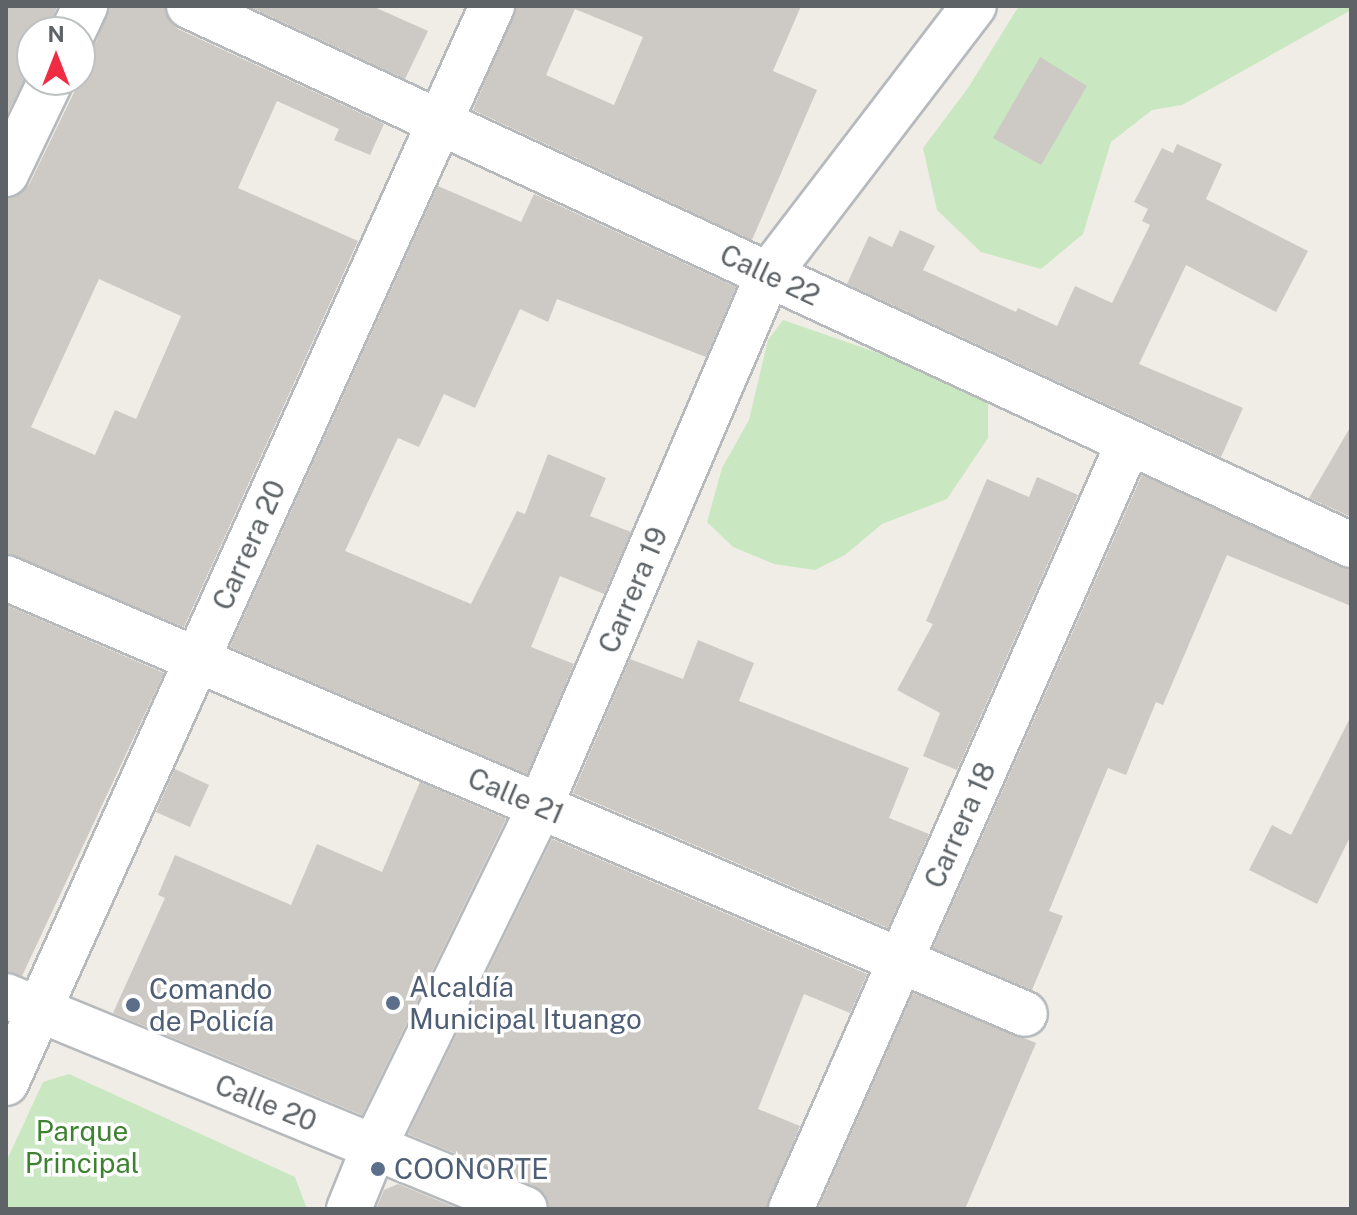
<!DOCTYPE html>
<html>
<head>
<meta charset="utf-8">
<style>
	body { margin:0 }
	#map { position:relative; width:1357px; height:1215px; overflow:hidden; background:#f0ece6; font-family:"Public Sans",sans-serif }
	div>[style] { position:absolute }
	.green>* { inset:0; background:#c9e8c1 }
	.building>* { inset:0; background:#cdc9c5 }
	.roads { filter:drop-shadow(2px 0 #b6babd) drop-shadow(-2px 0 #b6babd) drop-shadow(0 2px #b6babd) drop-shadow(0 -2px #b6babd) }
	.street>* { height:44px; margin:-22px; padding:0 22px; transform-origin:22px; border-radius:22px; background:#fff }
	.secondary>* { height:44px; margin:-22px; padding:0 22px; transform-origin:22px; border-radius:22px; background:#fff }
	.dots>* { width:22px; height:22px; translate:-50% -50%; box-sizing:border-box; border:4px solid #fff; border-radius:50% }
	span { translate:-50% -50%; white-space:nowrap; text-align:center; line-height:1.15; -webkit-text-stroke:7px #fff; paint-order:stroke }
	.street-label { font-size:28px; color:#5d6367 }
	.service-label { font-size:28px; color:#4e5e75 }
	.left { translate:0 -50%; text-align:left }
	.park-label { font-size:28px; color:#3d8230 }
	.frame { position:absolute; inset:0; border:8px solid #5d6367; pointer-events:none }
	.north { position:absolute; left:16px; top:16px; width:80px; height:80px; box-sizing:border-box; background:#fff; border:2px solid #bec1c2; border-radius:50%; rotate:0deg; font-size:22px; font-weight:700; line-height:32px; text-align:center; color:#5d6367 }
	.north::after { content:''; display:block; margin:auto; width:28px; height:36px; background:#f02c43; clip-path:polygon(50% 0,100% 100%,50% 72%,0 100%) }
</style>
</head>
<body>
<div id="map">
	<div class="green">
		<i style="clip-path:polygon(1019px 6px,1351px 6px,1351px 10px,1182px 105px,1152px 110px,1111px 142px,1083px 234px,1041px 269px,981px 252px,937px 210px,923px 148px,968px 88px)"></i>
		<i style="clip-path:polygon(783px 320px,887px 356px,988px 401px,988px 438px,947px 499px,882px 524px,845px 555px,815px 570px,774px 564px,733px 547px,707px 522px,722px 468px,749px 420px,768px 340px)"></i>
		<i style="clip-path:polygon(69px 1074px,295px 1177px,307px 1209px,6px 1209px,6px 1162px,43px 1082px)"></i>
	</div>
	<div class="building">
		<i style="clip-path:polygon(6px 6px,57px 6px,48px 32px,32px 32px,32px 65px,6px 116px)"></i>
		<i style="clip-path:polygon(evenodd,110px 6px,164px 6px,178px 29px,384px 124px,370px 155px,334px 140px,339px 129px,277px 101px,238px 188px,358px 241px,184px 627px,6px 554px,6px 199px,29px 185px,80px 80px,80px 55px,96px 42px,110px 6px,99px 279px,181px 316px,136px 419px,115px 410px,95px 455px,31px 427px,99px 279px)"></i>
		<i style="clip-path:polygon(248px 6px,372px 6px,428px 31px,405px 79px)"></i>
		<i style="clip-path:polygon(evenodd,517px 6px,801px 6px,773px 71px,817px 90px,752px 240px,473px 110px,517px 6px,575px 9px,643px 37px,614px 105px,546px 75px,575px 9px)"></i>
		<i style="clip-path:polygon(1040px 57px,1087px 86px,1041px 165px,993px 138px)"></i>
		<i style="clip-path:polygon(1177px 144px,1222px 164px,1206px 199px,1308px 251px,1276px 312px,1186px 265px,1139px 364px,1243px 408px,1221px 457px,847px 284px,869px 236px,892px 247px,900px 230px,935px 246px,923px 270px,1016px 312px,1018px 308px,1057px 326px,1075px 286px,1112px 303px,1150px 225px,1142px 221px,1148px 209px,1134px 202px,1162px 148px,1173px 153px)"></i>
		<i style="clip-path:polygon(438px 186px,521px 222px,534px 194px,736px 287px,706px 357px,557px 299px,548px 322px,520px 309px,475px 408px,444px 394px,419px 447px,398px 438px,345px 551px,471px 604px,517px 511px,525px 514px,548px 454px,606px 478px,590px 516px,631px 532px,604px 594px,560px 576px,531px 647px,574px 664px,527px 774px,230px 647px)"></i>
		<i style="clip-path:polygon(1351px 426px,1351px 517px,1309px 498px)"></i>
		<i style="clip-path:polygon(1142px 475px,1351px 570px,1351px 606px,1227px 555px,1163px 705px,1156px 702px,1126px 775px,1108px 768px,1049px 911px,1063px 916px,1032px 990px,933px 948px)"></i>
		<i style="clip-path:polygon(1037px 477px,1078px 495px,957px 770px,923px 756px,940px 713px,897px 690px,933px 624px,926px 621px,987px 479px,1029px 497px)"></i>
		<i style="clip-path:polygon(6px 605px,164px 673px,22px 976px,6px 972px)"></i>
		<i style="clip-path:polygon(698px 640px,754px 663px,739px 701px,909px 768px,889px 818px,929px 834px,888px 928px,573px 793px,630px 659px,683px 679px)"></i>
		<i style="clip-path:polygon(1351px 716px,1351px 835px,1317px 904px,1249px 870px,1272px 825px,1291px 835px)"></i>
		<i style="clip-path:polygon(175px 769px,209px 785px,190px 827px,156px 812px)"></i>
		<i style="clip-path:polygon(420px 782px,506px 819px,362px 1115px,113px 1013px,165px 898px,158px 895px,175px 855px,291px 905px,317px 844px,382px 872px)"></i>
		<i style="clip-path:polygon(552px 839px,867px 974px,850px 1013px,804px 994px,758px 1109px,800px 1126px,766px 1209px,549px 1209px,545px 1194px,534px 1186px,408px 1134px)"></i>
		<i style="clip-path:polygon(913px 993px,1036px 1043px,965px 1209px,818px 1209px)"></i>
		<i style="clip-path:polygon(398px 1184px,459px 1209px,376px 1209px,384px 1190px)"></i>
	</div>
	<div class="roads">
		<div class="street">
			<i style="left:189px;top:6px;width:1281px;rotate:24.88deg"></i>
			<i style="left:73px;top:32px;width:29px;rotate:-65deg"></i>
			<i style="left:6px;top:174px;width:104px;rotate:-64.4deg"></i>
			<i style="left:6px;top:578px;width:1108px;rotate:23.16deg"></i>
			<i style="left:6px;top:996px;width:398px;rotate:22.3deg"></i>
			<i style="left:374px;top:1147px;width:379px;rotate:-64deg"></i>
			<i style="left:540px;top:806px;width:578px;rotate:-66.76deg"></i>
			<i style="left:768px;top:275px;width:339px;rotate:-52.6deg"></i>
			<i style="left:6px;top:1083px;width:1182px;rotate:-65.71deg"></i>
			<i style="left:791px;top:1209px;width:838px;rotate:-66.22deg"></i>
		</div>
		<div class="secondary">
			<i style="left:349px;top:1209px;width:67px;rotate:-68deg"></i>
			<i style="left:374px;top:1147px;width:163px;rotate:22.3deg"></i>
		</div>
	</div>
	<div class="dots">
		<i style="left:393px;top:1003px;background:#5c6f8a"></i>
		<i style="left:133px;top:1005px;background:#5c6f8a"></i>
		<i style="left:378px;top:1169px;background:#5c6f8a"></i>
	</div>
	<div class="street-label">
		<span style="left:770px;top:275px;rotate:25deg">Calle 22</span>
		<span style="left:249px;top:545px;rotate:-66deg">Carrera 20</span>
		<span style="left:633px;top:590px;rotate:-67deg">Carrera 19</span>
		<span style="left:516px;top:796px;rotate:23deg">Calle 21</span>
		<span style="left:960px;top:825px;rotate:-66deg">Carrera 18</span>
		<span style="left:266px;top:1103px;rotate:22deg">Calle 20</span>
	</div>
	<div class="service-label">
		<span class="left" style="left:409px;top:1003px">Alcaldía<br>Municipal Ituango</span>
		<span class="left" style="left:149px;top:1005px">Comando<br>de Policía</span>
		<span class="left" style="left:394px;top:1169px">COONORTE</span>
	</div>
	<div class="park-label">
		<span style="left:82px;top:1147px">Parque<br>Principal</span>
	</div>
	<div class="frame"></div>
	<div class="north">N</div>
</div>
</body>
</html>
